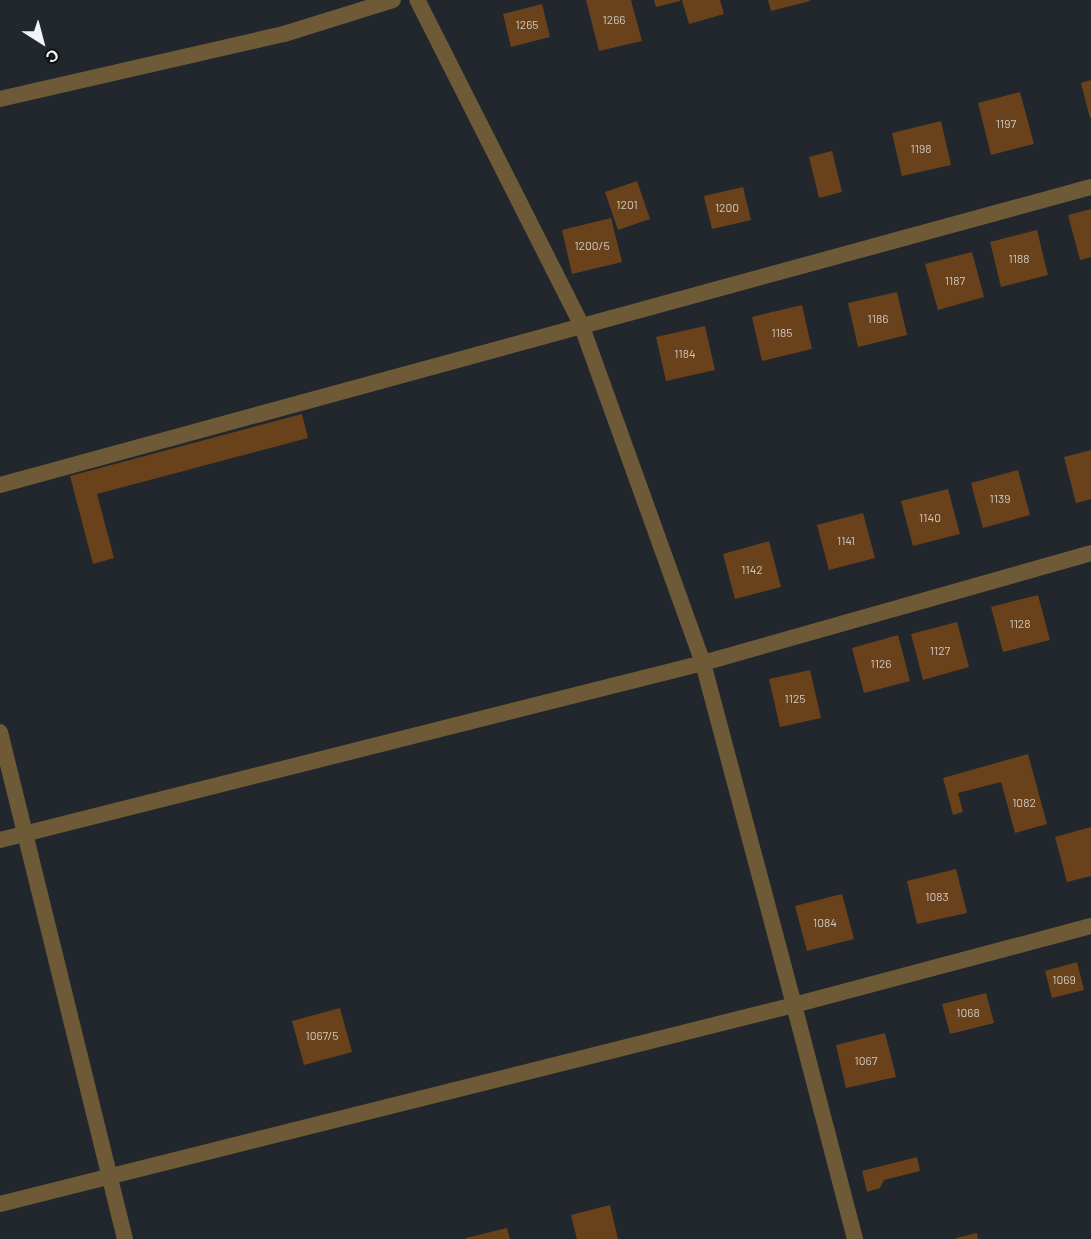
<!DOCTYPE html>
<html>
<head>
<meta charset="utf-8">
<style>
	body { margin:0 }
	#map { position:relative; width:1091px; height:1239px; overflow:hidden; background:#22272d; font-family:Barlow,sans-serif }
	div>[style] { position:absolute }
	.building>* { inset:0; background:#69421b }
	.minor>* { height:16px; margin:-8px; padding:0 8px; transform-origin:8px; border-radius:8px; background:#6e5a37 }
	.tertiary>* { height:16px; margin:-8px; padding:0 8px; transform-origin:8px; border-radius:8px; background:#6e5a37 }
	span { translate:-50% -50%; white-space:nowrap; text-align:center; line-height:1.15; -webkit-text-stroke:4.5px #0d1012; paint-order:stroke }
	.number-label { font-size:12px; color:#cec8c0 }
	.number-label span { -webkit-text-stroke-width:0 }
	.north { position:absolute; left:12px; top:12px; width:60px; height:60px; -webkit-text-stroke:4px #0d1012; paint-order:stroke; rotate:144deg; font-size:16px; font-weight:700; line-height:24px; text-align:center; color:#f0f4f7 }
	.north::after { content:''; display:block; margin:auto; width:21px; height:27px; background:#f0f4f7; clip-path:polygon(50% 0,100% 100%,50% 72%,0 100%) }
</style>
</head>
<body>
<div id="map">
	<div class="building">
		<i style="clip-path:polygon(586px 0,631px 0,642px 41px,599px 51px)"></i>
		<i style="clip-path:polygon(654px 0,680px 0,680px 1px,656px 7px)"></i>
		<i style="clip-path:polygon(682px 0,720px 0,724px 14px,689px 24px)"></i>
		<i style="clip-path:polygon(768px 0,810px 0,810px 1px,771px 11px)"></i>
		<i style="clip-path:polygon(542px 4px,550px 37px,511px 47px,503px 14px)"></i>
		<i style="clip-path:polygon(1091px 80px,1091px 118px,1090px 118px,1081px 83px)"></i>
		<i style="clip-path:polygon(1020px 92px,1034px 144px,991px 155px,978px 103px)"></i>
		<i style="clip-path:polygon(941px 121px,951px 165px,902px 176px,892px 133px)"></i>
		<i style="clip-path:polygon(832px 151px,842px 192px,819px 198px,809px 157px)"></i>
		<i style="clip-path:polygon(637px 181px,650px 219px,618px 230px,605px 192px)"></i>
		<i style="clip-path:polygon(743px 187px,751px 220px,712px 229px,704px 196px)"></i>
		<i style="clip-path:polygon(1091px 209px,1091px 257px,1080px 260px,1068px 215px)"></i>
		<i style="clip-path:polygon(611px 218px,622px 262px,572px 274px,562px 230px)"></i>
		<i style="clip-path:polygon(1037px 230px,1048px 275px,1001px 287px,990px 242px)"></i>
		<i style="clip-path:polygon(972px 252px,984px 297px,938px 310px,925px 264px)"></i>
		<i style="clip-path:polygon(897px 292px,907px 335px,858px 347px,848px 303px)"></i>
		<i style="clip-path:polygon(802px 305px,812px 349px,762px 361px,752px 317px)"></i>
		<i style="clip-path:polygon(705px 326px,715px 370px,666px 381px,656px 337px)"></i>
		<i style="clip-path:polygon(302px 414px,308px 438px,97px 494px,114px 558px,93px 564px,70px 476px)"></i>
		<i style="clip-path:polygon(1091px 450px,1091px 499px,1076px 503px,1064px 457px)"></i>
		<i style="clip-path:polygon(1018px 470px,1030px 515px,983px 528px,971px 483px)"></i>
		<i style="clip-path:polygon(948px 489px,960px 534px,913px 546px,901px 501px)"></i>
		<i style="clip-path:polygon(863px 513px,875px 558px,829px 570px,817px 525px)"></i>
		<i style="clip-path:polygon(769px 541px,781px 587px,735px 599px,723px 554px)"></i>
		<i style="clip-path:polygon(1038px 595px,1050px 640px,1003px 652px,991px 607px)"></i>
		<i style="clip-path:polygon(957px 622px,969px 667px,923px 680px,911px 634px)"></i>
		<i style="clip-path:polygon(898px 635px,910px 681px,864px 693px,852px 648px)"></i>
		<i style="clip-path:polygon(810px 670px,821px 718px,780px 727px,769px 679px)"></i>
		<i style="clip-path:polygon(1028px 754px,1047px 824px,1015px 833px,1001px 782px,958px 793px,963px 812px,953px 815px,943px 778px)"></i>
		<i style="clip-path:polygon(1091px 827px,1091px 876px,1067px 882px,1055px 837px)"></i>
		<i style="clip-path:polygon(956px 869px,967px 913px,917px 924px,907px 881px)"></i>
		<i style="clip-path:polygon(842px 894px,854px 939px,807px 951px,795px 906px)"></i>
		<i style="clip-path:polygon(1077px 962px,1084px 990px,1052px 998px,1045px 971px)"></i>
		<i style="clip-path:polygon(986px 993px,994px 1023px,950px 1034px,942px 1004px)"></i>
		<i style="clip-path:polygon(340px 1008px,352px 1052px,304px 1065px,292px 1021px)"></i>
		<i style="clip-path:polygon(885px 1033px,896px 1077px,846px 1088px,836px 1045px)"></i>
		<i style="clip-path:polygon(917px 1157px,920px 1171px,884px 1180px,880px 1188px,867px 1192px,862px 1171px)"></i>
		<i style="clip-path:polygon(610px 1205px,618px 1239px,577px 1239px,571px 1215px)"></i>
		<i style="clip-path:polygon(507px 1228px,510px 1239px,466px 1239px,466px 1238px)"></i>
		<i style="clip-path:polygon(977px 1233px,978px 1239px,956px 1239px,956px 1238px)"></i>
	</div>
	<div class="minor">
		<i style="left:0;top:99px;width:291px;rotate:-12.9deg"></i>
		<i style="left:284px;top:34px;width:114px;rotate:-17.3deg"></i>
		<i style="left:0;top:485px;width:1131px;rotate:-15.28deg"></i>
		<i style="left:0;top:840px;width:725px;rotate:-14.13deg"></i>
		<i style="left:703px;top:663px;width:403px;rotate:-15.8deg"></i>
		<i style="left:0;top:1204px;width:819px;rotate:-14.07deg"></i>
		<i style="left:794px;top:1005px;width:354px;rotate:-104.9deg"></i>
		<i style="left:703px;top:663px;width:358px;rotate:-109.8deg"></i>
		<i style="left:582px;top:326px;width:365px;rotate:-116.8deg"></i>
		<i style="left:855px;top:1239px;width:242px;rotate:-104.6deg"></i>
		<i style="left:794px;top:1005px;width:307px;rotate:-14.9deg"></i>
	</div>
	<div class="tertiary">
		<i style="left:0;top:732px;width:522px;rotate:76.15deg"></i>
	</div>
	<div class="number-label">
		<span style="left:614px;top:20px">1266</span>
		<span style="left:527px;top:25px">1265</span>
		<span style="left:1006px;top:124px">1197</span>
		<span style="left:921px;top:149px">1198</span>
		<span style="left:627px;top:205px">1201</span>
		<span style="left:727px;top:208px">1200</span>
		<span style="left:592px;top:246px">1200/5</span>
		<span style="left:1019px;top:259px">1188</span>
		<span style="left:955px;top:281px">1187</span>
		<span style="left:878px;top:319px">1186</span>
		<span style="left:782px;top:333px">1185</span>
		<span style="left:685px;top:354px">1184</span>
		<span style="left:1000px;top:499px">1139</span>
		<span style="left:930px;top:518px">1140</span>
		<span style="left:846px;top:541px">1141</span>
		<span style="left:752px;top:570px">1142</span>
		<span style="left:1020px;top:624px">1128</span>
		<span style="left:940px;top:651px">1127</span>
		<span style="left:881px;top:664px">1126</span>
		<span style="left:795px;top:699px">1125</span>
		<span style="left:1024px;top:803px">1082</span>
		<span style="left:937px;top:897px">1083</span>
		<span style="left:825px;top:923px">1084</span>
		<span style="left:1064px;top:980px">1069</span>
		<span style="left:968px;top:1013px">1068</span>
		<span style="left:322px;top:1036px">1067/5</span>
		<span style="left:866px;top:1061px">1067</span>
	</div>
	<div class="north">С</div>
</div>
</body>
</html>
